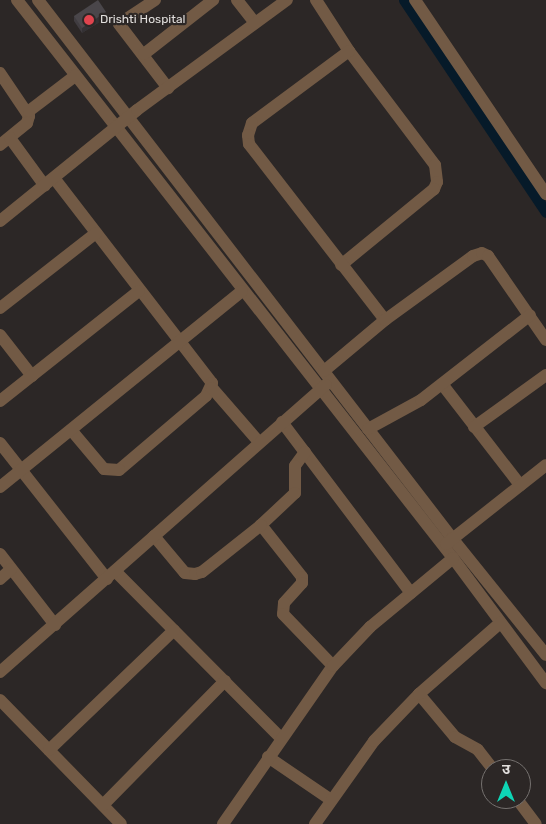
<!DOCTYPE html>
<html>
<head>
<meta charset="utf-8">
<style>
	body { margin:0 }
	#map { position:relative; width:546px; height:824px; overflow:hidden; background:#2c2726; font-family:Rubik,"Noto Sans Devanagari",sans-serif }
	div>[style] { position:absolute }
	.canal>* { height:11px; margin:-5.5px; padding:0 5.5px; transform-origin:5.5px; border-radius:5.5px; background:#061a29 }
	.minor>* { height:12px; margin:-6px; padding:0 6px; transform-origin:6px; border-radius:6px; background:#725a45 }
	.wall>* { inset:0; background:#403c40 }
	.shaded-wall>* { inset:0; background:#343134 }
	.building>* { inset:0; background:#4a464a }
	.dots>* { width:14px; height:14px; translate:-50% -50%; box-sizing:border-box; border:2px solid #2c2726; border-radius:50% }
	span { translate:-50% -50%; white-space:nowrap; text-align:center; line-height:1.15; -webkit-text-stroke:4.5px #2c2726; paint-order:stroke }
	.poi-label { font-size:12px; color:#e2dfdd }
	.left { translate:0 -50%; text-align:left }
	.north { position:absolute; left:481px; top:759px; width:50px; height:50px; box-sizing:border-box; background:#2c2726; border:1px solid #75716f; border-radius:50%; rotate:0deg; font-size:14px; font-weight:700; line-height:20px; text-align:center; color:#e2dfdd }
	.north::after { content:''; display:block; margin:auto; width:18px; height:22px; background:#0ed5b5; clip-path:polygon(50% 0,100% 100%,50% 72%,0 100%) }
</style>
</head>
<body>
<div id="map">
	<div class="canal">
		<i style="left:404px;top:0;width:255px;rotate:56.2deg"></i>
	</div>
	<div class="minor">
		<i style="left:17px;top:0;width:708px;rotate:52deg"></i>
		<i style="left:453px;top:558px;width:156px;rotate:53.4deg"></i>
		<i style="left:38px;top:0;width:679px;rotate:52.42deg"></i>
		<i style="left:452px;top:538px;width:150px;rotate:51.2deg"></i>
		<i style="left:155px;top:0;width:43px;rotate:146.3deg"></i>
		<i style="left:119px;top:24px;width:81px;rotate:52.6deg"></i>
		<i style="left:237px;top:0;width:29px;rotate:52deg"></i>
		<i style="left:316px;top:0;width:61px;rotate:57.1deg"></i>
		<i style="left:349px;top:51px;width:143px;rotate:53deg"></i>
		<i style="left:435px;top:165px;width:17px;rotate:83deg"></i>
		<i style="left:437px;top:182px;width:8px;rotate:113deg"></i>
		<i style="left:434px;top:189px;width:120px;rotate:140.7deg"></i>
		<i style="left:415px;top:0;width:234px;rotate:56deg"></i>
		<i style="left:349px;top:51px;width:121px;rotate:143.4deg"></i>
		<i style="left:252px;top:123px;width:13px;rotate:108deg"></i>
		<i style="left:248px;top:135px;width:9px;rotate:84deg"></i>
		<i style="left:249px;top:144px;width:222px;rotate:52.3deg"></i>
		<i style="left:144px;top:54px;width:88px;rotate:-38deg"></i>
		<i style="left:0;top:73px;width:52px;rotate:56deg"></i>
		<i style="left:29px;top:116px;width:7px;rotate:106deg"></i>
		<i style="left:27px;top:123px;width:35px;rotate:141deg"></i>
		<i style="left:29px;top:111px;width:58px;rotate:-37.3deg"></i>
		<i style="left:10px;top:138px;width:59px;rotate:53.9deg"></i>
		<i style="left:54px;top:178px;width:259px;rotate:52.4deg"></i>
		<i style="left:212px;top:383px;width:14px;rotate:115deg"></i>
		<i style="left:206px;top:396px;width:114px;rotate:139.6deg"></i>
		<i style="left:119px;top:470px;width:15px;rotate:-176deg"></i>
		<i style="left:104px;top:469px;width:50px;rotate:-130.1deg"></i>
		<i style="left:0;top:221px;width:176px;rotate:-39deg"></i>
		<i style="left:137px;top:110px;width:186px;rotate:-36.3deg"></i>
		<i style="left:0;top:308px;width:122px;rotate:-38deg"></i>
		<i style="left:0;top:335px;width:52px;rotate:52deg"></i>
		<i style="left:324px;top:371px;width:80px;rotate:-39.9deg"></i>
		<i style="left:385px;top:320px;width:109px;rotate:-36deg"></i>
		<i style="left:473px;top:256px;width:9px;rotate:-18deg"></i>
		<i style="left:482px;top:253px;width:7px;rotate:27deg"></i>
		<i style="left:488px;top:256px;width:102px;rotate:55.4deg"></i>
		<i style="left:442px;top:384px;width:128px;rotate:52.3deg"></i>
		<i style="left:212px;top:388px;width:72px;rotate:49deg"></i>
		<i style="left:0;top:401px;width:177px;rotate:-38.4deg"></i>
		<i style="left:282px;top:422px;width:214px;rotate:53deg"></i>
		<i style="left:474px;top:427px;width:89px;rotate:-35.8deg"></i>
		<i style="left:368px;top:429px;width:60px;rotate:-28.7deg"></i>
		<i style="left:421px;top:400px;width:138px;rotate:-37.9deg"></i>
		<i style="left:0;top:443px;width:173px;rotate:51.8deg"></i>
		<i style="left:305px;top:452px;width:17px;rotate:126deg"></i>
		<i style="left:295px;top:466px;width:27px;rotate:90deg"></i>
		<i style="left:295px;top:493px;width:47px;rotate:136.7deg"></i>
		<i style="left:261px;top:525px;width:66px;rotate:51.7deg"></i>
		<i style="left:302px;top:577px;width:6px;rotate:90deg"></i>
		<i style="left:302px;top:583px;width:27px;rotate:132deg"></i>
		<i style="left:284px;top:603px;width:11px;rotate:95deg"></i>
		<i style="left:283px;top:614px;width:72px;rotate:46.1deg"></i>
		<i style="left:0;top:487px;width:311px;rotate:-39deg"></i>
		<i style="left:154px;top:536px;width:48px;rotate:50deg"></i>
		<i style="left:185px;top:573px;width:10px;rotate:6deg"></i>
		<i style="left:195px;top:574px;width:7px;rotate:-16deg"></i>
		<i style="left:202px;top:572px;width:75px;rotate:-38.5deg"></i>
		<i style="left:446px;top:544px;width:127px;rotate:-38.3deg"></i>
		<i style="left:0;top:554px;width:90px;rotate:52.2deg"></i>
		<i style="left:115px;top:571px;width:235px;rotate:45.2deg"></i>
		<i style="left:0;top:579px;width:15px;rotate:-42deg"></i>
		<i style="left:0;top:672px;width:434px;rotate:-41.4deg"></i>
		<i style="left:419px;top:694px;width:56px;rotate:50.1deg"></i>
		<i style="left:455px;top:737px;width:26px;rotate:29deg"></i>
		<i style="left:478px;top:750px;width:24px;rotate:52deg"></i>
		<i style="left:0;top:700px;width:173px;rotate:45.7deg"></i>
		<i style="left:49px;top:750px;width:173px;rotate:-43.8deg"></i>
		<i style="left:268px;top:757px;width:76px;rotate:34.3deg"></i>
		<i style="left:517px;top:799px;width:31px;rotate:53deg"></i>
		<i style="left:103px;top:805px;width:174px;rotate:-45.5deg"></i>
		<i style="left:223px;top:824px;width:193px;rotate:-55.2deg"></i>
		<i style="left:333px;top:666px;width:54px;rotate:-46.5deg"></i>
		<i style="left:370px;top:627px;width:108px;rotate:-39.7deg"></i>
		<i style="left:315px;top:824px;width:102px;rotate:-54.6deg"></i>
		<i style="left:374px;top:741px;width:65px;rotate:-46.2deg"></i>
		<i style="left:419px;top:694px;width:108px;rotate:-41.2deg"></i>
	</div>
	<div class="wall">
		<i style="clip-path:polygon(74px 16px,106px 18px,82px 33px,74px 21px)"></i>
	</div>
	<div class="shaded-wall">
		<i style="clip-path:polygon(106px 12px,106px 18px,82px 33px,82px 28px)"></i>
	</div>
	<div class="building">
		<i style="clip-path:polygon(98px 0,106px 12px,82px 28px,74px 16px)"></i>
	</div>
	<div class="dots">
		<i style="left:89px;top:20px;background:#e0444e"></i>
	</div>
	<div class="poi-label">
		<span class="left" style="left:100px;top:20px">Drishti Hospital</span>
	</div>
	<div class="north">उ</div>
</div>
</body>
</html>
